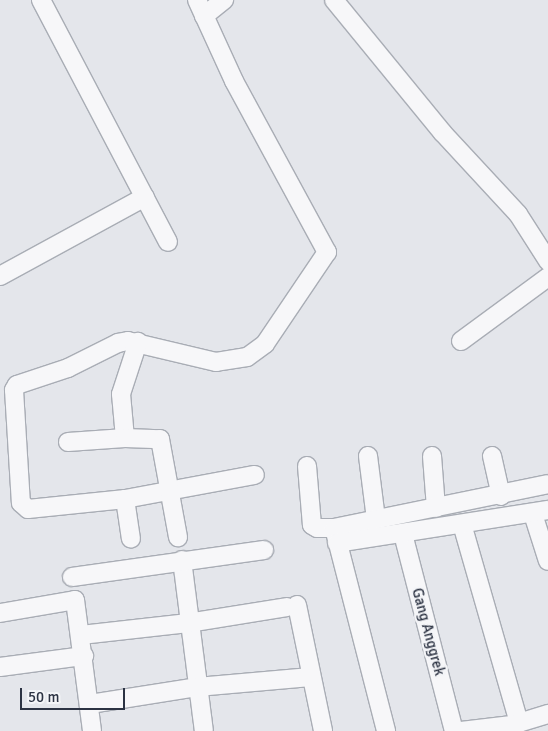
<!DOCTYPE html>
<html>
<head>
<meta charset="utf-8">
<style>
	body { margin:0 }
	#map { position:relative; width:548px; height:731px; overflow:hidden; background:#e4e6eb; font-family:Signika,sans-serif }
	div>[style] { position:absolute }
	.roads { filter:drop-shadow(1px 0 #a9adb5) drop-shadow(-1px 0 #a9adb5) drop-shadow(0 1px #a9adb5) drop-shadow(0 -1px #a9adb5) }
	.minor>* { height:18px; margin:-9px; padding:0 9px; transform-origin:9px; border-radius:9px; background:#f7f7f9 }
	span { translate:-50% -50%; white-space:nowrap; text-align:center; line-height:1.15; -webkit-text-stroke:5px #f4f5f8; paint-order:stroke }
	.street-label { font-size:15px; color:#2c3343 }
	.scale { position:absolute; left:20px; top:688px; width:105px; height:22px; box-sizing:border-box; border:2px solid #2c3343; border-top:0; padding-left:6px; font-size:15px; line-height:18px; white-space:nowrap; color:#2c3343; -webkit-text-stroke:4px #f4f5f8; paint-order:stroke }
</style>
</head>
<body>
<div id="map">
	<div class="roads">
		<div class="minor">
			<i style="left:41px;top:0;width:273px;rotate:62.3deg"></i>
			<i style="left:197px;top:0;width:89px;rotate:65.4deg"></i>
			<i style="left:234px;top:81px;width:195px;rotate:61.5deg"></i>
			<i style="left:327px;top:252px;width:111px;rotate:124deg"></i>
			<i style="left:265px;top:344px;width:22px;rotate:144deg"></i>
			<i style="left:247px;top:357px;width:31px;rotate:171deg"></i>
			<i style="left:216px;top:362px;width:90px;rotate:-166.6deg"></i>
			<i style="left:128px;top:341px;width:10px;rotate:169deg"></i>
			<i style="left:118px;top:343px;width:56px;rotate:153.4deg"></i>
			<i style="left:68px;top:368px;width:54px;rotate:161.6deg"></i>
			<i style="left:17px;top:385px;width:6px;rotate:121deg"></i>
			<i style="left:14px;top:390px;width:113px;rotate:86.5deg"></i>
			<i style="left:21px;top:503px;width:9px;rotate:41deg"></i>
			<i style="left:28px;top:509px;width:98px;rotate:-5.9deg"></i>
			<i style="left:125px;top:499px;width:132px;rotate:-10.5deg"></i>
			<i style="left:334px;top:0;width:171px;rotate:50.7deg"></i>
			<i style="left:442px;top:132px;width:112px;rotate:47.2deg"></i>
			<i style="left:518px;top:214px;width:56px;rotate:57.4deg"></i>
			<i style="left:204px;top:16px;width:26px;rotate:-39deg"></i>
			<i style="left:0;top:276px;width:165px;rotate:-28.6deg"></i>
			<i style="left:461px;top:341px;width:108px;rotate:-36.3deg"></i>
			<i style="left:125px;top:438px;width:44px;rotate:-95.2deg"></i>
			<i style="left:121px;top:394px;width:55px;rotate:-71.9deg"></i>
			<i style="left:68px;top:442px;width:57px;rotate:-4deg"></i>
			<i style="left:125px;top:438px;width:35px;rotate:2deg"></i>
			<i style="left:160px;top:439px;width:100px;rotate:79.6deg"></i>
			<i style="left:368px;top:456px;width:64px;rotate:82.8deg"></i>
			<i style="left:432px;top:456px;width:52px;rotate:85.6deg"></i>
			<i style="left:492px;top:456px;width:41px;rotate:77.3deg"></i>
			<i style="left:307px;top:466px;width:59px;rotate:85.2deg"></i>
			<i style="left:312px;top:525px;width:6px;rotate:31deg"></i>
			<i style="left:317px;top:528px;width:17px"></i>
			<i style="left:334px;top:528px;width:210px;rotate:75.6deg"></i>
			<i style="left:125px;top:499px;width:40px;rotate:81.5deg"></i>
			<i style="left:533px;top:514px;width:49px;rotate:72.3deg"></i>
			<i style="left:462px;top:524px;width:207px;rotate:74deg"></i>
			<i style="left:334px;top:528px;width:218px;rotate:-11.6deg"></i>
			<i style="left:403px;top:534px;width:203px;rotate:75.5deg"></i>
			<i style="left:337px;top:543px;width:214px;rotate:-8.9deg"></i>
			<i style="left:182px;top:560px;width:172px;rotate:82.7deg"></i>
			<i style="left:72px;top:577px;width:194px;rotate:-8deg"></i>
			<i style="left:297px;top:605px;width:129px;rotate:78.3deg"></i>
			<i style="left:0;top:613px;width:76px;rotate:-9.8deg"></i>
			<i style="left:75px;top:600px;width:132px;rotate:82.6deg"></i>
			<i style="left:81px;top:635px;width:108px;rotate:-6.4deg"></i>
			<i style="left:188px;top:623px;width:100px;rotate:-9.2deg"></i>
			<i style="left:0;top:667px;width:85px;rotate:-7.5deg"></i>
			<i style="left:90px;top:704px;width:108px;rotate:-9deg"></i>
			<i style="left:197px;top:687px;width:114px;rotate:-5deg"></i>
			<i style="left:461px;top:731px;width:51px;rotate:-6.7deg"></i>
			<i style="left:512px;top:725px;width:38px;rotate:-17deg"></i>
		</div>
	</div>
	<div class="street-label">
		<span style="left:428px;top:632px;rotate:75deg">Gang Anggrek</span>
	</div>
	<div class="scale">50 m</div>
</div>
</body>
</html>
